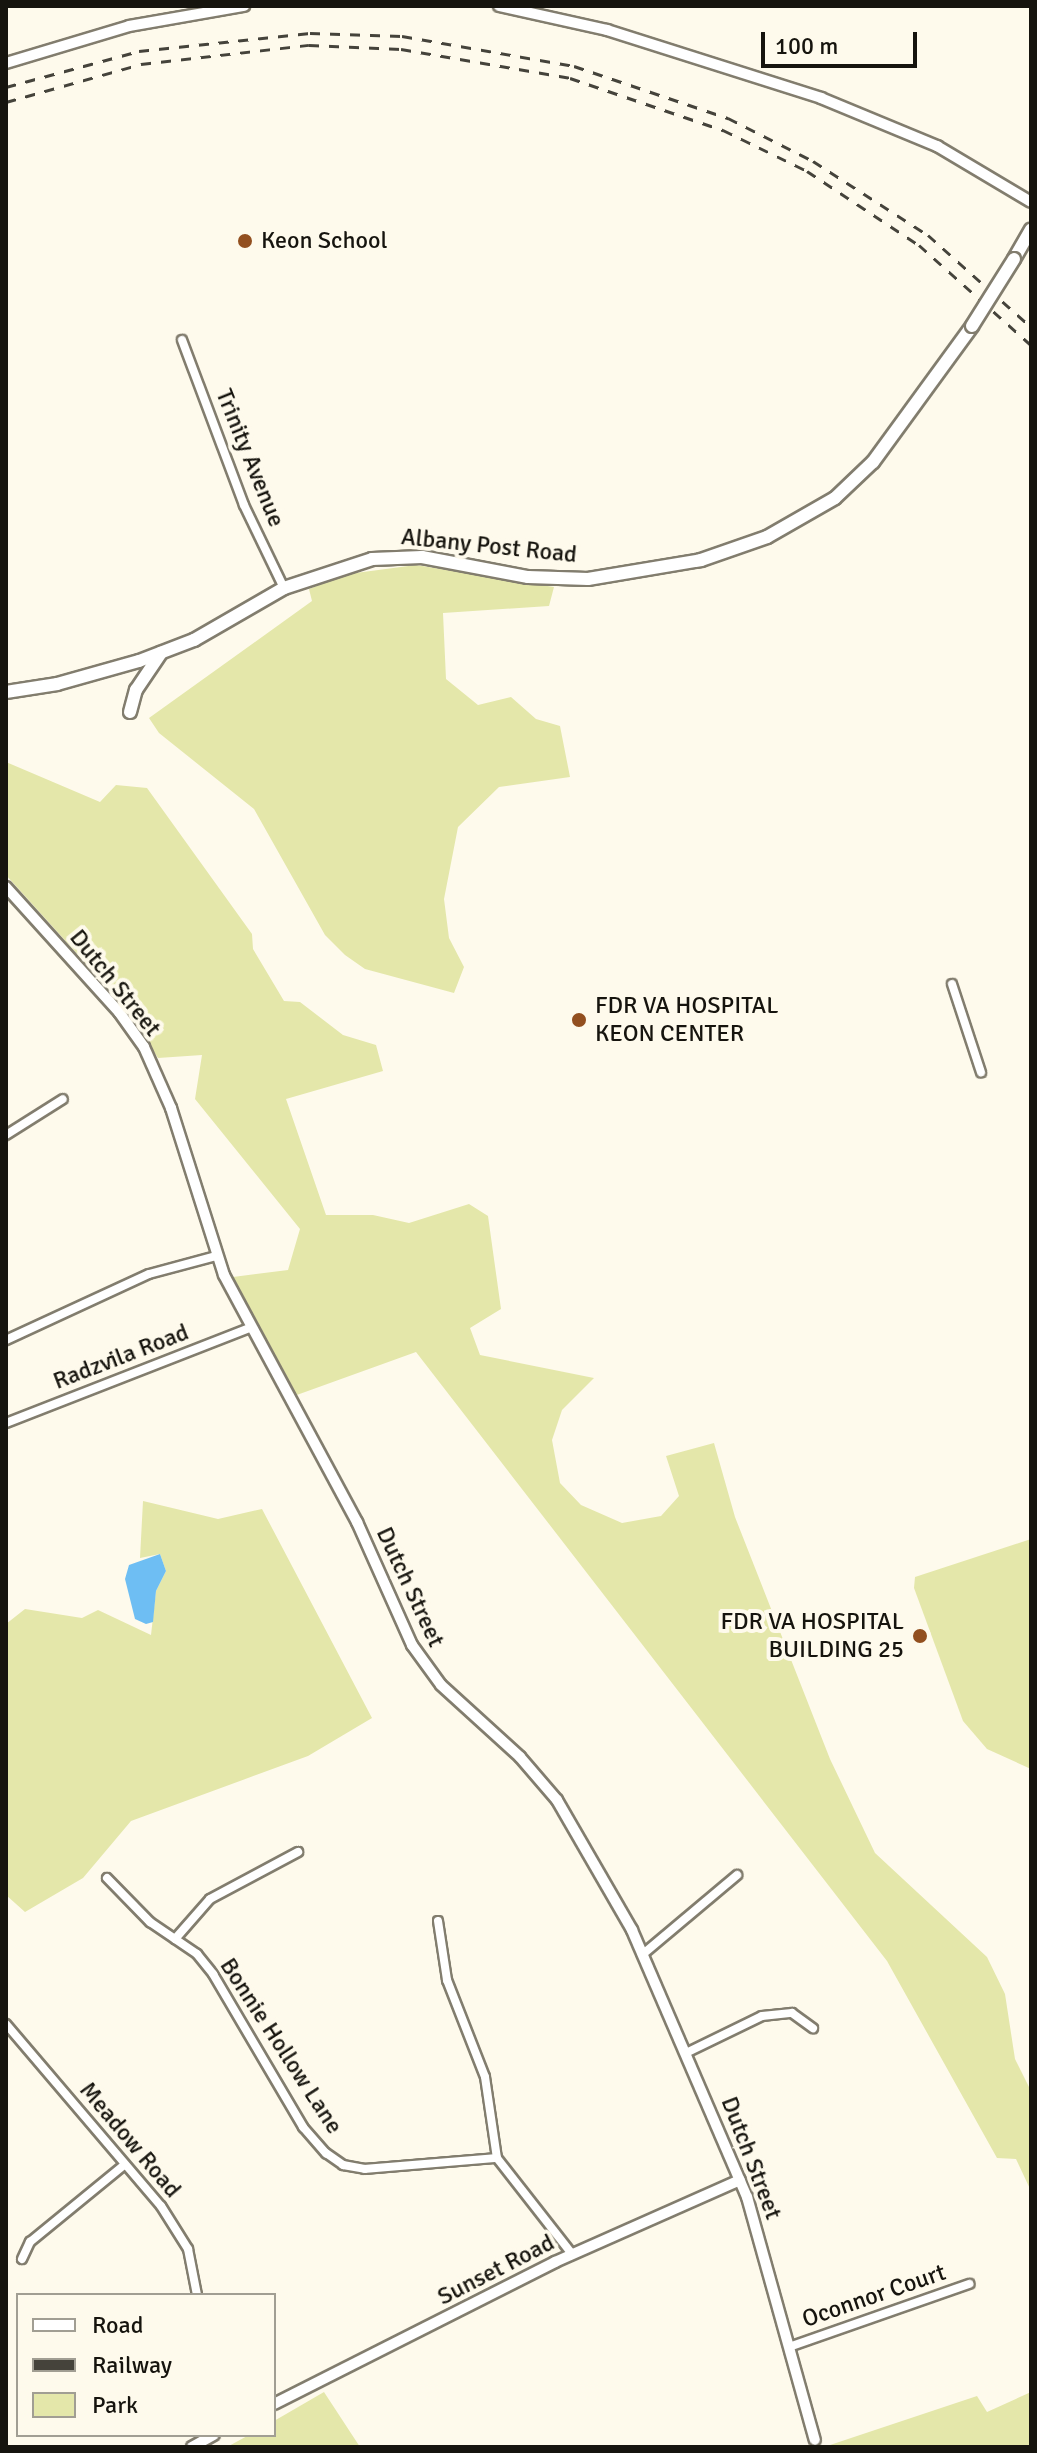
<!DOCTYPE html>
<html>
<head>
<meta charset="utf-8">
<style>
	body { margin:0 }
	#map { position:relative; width:1037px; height:2453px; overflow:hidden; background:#fefaec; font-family:Signika,sans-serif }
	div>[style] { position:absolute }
	.green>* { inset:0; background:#e4e7aa }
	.water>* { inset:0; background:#6ebef3 }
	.roads { filter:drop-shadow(2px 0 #827d6e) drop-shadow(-2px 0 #827d6e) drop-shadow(0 2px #827d6e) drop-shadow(0 -2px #827d6e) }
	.minor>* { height:8px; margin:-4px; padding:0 4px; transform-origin:4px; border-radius:4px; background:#fff }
	.tertiary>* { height:10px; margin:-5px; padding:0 5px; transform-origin:5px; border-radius:5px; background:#fff }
	.secondary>* { height:12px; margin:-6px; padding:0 6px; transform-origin:6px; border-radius:6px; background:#fff }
	.rail>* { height:3px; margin-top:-1.5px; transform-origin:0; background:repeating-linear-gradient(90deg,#45433b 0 10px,transparent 0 20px) }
	.bridges { filter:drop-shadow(2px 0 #827d6e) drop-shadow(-2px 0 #827d6e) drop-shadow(0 2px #827d6e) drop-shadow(0 -2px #827d6e) }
	.secondary-bridge>* { height:12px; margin:-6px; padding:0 6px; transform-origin:6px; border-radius:6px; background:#fff }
	.dots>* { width:22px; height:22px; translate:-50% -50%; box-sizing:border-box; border:4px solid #fefaec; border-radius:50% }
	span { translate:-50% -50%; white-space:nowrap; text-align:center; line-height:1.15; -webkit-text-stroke:8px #fefaec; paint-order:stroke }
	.poi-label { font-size:24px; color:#16140e }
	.left { translate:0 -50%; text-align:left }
	.right { translate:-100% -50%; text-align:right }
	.street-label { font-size:24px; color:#16140e }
	.frame { position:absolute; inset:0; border:8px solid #16140e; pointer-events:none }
	.legend { position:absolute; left:16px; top:2293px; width:260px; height:144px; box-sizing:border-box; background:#fefaec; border:2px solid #a19e93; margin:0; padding:10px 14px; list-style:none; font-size:24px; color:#16140e }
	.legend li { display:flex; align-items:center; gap:16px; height:40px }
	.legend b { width:40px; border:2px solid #a19e93 }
	.scale { position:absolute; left:761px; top:32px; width:156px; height:36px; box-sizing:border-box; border:4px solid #16140e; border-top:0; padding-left:10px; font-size:24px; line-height:28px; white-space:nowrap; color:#16140e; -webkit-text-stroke:6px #fefaec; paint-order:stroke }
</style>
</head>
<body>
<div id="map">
	<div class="green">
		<i style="clip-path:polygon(416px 565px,554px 587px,549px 606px,443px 613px,446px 679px,478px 705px,511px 697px,536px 719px,560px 726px,570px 777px,499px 787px,458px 827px,444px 899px,449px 938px,464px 967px,454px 993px,365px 969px,345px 955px,325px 935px,254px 809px,159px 733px,149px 718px,312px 601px,309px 589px,348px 574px)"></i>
		<i style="clip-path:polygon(6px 762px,100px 802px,116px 785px,147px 788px,252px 934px,253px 949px,284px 1001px,300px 1002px,343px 1035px,376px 1045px,383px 1071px,286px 1099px,326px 1215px,373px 1215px,409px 1223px,469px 1204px,488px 1216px,501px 1309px,470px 1328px,480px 1355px,594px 1378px,562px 1410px,552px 1440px,560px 1483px,581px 1505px,622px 1523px,661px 1516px,679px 1496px,666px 1456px,714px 1443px,735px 1517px,830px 1759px,875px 1853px,987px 1957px,1005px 1994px,1015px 2059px,1031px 2091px,1031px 2191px,1016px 2159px,997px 2158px,887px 1961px,416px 1352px,294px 1396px,233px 1277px,288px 1270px,300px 1229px,195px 1099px,202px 1055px,158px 1058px,126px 1008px,6px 875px)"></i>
		<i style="clip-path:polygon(143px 1501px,218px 1519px,262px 1509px,372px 1718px,308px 1756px,131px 1821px,83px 1878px,25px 1912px,6px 1895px,6px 1624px,25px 1609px,82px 1618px,98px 1610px,151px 1635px,156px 1591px,166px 1571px,160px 1554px,140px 1558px)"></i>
		<i style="clip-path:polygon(1031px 1539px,1031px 1769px,987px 1749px,963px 1721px,914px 1588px,915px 1577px)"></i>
		<i style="clip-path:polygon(324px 2392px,360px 2447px,227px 2447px,249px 2435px,274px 2435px,274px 2421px)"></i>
		<i style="clip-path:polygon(1031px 2392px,1031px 2447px,824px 2447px,977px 2396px,987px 2412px)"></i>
	</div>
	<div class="water">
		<i style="clip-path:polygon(160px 1554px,166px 1571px,156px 1591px,153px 1622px,146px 1624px,135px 1619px,125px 1579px,129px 1565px)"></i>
	</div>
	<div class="roads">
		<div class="minor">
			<i style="left:182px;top:340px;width:176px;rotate:69.4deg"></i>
			<i style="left:244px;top:505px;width:92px;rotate:64.3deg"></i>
			<i style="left:952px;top:984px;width:93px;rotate:71.8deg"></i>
			<i style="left:6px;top:1135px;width:67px;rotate:-32.3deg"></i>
			<i style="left:6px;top:1340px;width:157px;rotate:-24.8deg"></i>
			<i style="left:149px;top:1274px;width:69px;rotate:-15deg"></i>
			<i style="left:6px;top:1423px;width:262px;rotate:-21.3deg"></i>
			<i style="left:107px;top:1878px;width:62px;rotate:45.7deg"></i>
			<i style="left:150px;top:1922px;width:57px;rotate:34.2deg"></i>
			<i style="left:197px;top:1954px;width:26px;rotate:51deg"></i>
			<i style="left:213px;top:1974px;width:178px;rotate:59.5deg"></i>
			<i style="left:303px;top:2127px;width:35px;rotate:49deg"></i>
			<i style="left:326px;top:2153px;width:21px;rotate:35deg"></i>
			<i style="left:343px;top:2165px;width:22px;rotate:10deg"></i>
			<i style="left:365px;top:2169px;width:132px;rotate:-4.8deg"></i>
			<i style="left:438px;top:1921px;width:60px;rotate:81.3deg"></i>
			<i style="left:447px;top:1980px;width:104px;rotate:68.6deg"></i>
			<i style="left:485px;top:2077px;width:82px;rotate:81.6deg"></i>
			<i style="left:497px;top:2158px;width:122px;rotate:52deg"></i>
			<i style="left:175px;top:1939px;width:53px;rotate:-48.8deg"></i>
			<i style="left:210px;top:1899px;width:100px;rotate:-28.1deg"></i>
			<i style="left:643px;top:1954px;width:123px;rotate:-40deg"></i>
			<i style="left:6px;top:2024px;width:239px;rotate:49.6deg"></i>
			<i style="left:161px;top:2206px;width:51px;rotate:57.9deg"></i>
			<i style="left:188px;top:2249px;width:47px;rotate:78.9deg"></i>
			<i style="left:688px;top:2052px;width:82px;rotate:-25.9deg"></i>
			<i style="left:762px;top:2016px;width:30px;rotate:-6deg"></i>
			<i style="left:792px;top:2013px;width:26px;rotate:36deg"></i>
			<i style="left:22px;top:2259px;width:19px;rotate:-65deg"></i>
			<i style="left:30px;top:2242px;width:122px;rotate:-39.3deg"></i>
			<i style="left:792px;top:2346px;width:188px;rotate:-19.3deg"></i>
		</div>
		<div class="tertiary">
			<i style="left:499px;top:6px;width:111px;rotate:12.5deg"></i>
			<i style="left:607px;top:30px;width:225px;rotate:17.6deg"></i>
			<i style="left:821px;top:98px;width:126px;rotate:22.5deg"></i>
			<i style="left:937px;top:146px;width:109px;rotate:30.8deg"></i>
			<i style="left:6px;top:63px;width:128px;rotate:-16.7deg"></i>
			<i style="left:129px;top:26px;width:117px;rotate:-9.9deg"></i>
			<i style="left:6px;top:887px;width:169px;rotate:47.9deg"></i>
			<i style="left:119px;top:1012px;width:43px;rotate:54.5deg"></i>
			<i style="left:144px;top:1047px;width:67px;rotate:66.1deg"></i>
			<i style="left:171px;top:1108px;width:175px;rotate:72.4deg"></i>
			<i style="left:224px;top:1275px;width:281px;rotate:61.7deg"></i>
			<i style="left:357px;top:1522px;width:135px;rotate:65.9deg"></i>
			<i style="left:412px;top:1645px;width:49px;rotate:54.1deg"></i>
			<i style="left:441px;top:1685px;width:107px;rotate:42.3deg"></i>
			<i style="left:520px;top:1757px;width:57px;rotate:49.3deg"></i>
			<i style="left:557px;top:1800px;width:150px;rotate:60deg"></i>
			<i style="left:632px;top:1930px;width:291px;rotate:66.7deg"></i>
			<i style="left:747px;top:2197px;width:252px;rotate:74.4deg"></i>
			<i style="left:274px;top:2404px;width:315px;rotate:-26.8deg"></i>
			<i style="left:555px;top:2262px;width:202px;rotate:-23.9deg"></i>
			<i style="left:192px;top:2447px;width:25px;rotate:-29deg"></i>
		</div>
		<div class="secondary">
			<i style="left:1014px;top:259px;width:34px;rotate:-60deg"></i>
			<i style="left:6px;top:692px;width:52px;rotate:-8.9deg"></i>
			<i style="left:57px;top:684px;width:85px;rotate:-15.7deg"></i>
			<i style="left:139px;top:661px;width:59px;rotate:-20.9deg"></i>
			<i style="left:194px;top:640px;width:104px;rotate:-30deg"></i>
			<i style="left:284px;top:588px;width:93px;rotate:-18.2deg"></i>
			<i style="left:372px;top:559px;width:50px;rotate:-2.3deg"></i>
			<i style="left:422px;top:557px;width:108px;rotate:10.7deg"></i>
			<i style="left:528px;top:577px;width:60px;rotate:1.9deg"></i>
			<i style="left:588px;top:579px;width:115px;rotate:-9.5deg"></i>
			<i style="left:701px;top:560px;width:70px;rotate:-19.2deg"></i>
			<i style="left:767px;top:537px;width:78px;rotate:-29.8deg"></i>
			<i style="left:835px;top:498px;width:52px;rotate:-43.5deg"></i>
			<i style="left:873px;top:462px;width:168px;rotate:-53.9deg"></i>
			<i style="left:130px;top:712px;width:23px;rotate:-75deg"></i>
			<i style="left:136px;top:690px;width:45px;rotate:-56deg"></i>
		</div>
	</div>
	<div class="rail">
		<i style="left:6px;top:87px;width:138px;rotate:-15.1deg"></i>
		<i style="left:139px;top:51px;width:172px;rotate:-6deg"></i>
		<i style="left:310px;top:33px;width:92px;rotate:1.9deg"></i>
		<i style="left:402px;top:36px;width:175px;rotate:9.9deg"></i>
		<i style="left:574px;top:66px;width:163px;rotate:18.7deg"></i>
		<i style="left:728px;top:118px;width:95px;rotate:26.8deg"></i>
		<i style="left:813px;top:161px;width:137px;rotate:32.8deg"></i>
		<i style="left:928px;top:235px;width:138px;rotate:41.8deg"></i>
		<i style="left:6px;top:102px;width:140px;rotate:-15.7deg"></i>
		<i style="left:141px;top:64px;width:169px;rotate:-6.5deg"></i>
		<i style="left:309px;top:45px;width:92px;rotate:2.5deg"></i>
		<i style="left:401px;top:49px;width:171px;rotate:9.7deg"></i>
		<i style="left:570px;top:78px;width:162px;rotate:18.8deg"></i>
		<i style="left:723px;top:130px;width:93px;rotate:26deg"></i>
		<i style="left:807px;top:171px;width:134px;rotate:33.5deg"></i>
		<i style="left:919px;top:245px;width:150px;rotate:41.8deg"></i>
	</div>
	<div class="bridges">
		<div class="secondary-bridge">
			<i style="left:972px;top:326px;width:79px;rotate:-57.9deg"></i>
		</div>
	</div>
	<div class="dots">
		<i style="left:245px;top:241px;background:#924f1f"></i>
		<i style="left:579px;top:1020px;background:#924f1f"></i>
		<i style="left:920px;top:1636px;background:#924f1f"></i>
	</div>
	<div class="poi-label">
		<span class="left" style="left:261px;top:241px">Keon School</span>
		<span class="left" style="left:595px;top:1020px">FDR VA HOSPITAL<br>KEON CENTER</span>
		<span class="right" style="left:904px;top:1636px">FDR VA HOSPITAL<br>BUILDING 25</span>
	</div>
	<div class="street-label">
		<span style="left:250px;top:458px;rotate:68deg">Trinity Avenue</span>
		<span style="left:489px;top:546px;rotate:6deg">Albany Post Road</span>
		<span style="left:115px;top:983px;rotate:51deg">Dutch Street</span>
		<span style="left:121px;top:1357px;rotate:-21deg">Radzvila Road</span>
		<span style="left:410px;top:1587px;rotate:65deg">Dutch Street</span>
		<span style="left:281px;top:2046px;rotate:57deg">Bonnie Hollow Lane</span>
		<span style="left:130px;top:2140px;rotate:50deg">Meadow Road</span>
		<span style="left:751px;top:2158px;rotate:69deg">Dutch Street</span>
		<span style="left:496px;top:2270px;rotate:-27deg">Sunset Road</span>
		<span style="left:874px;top:2296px;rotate:-19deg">Oconnor Court</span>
	</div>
	<div class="frame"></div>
	<ul class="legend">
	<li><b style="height:10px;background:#fff"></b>Road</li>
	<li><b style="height:10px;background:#45433b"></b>Railway</li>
	<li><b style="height:22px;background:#e4e7aa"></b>Park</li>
	</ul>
	<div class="scale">100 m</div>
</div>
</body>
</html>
